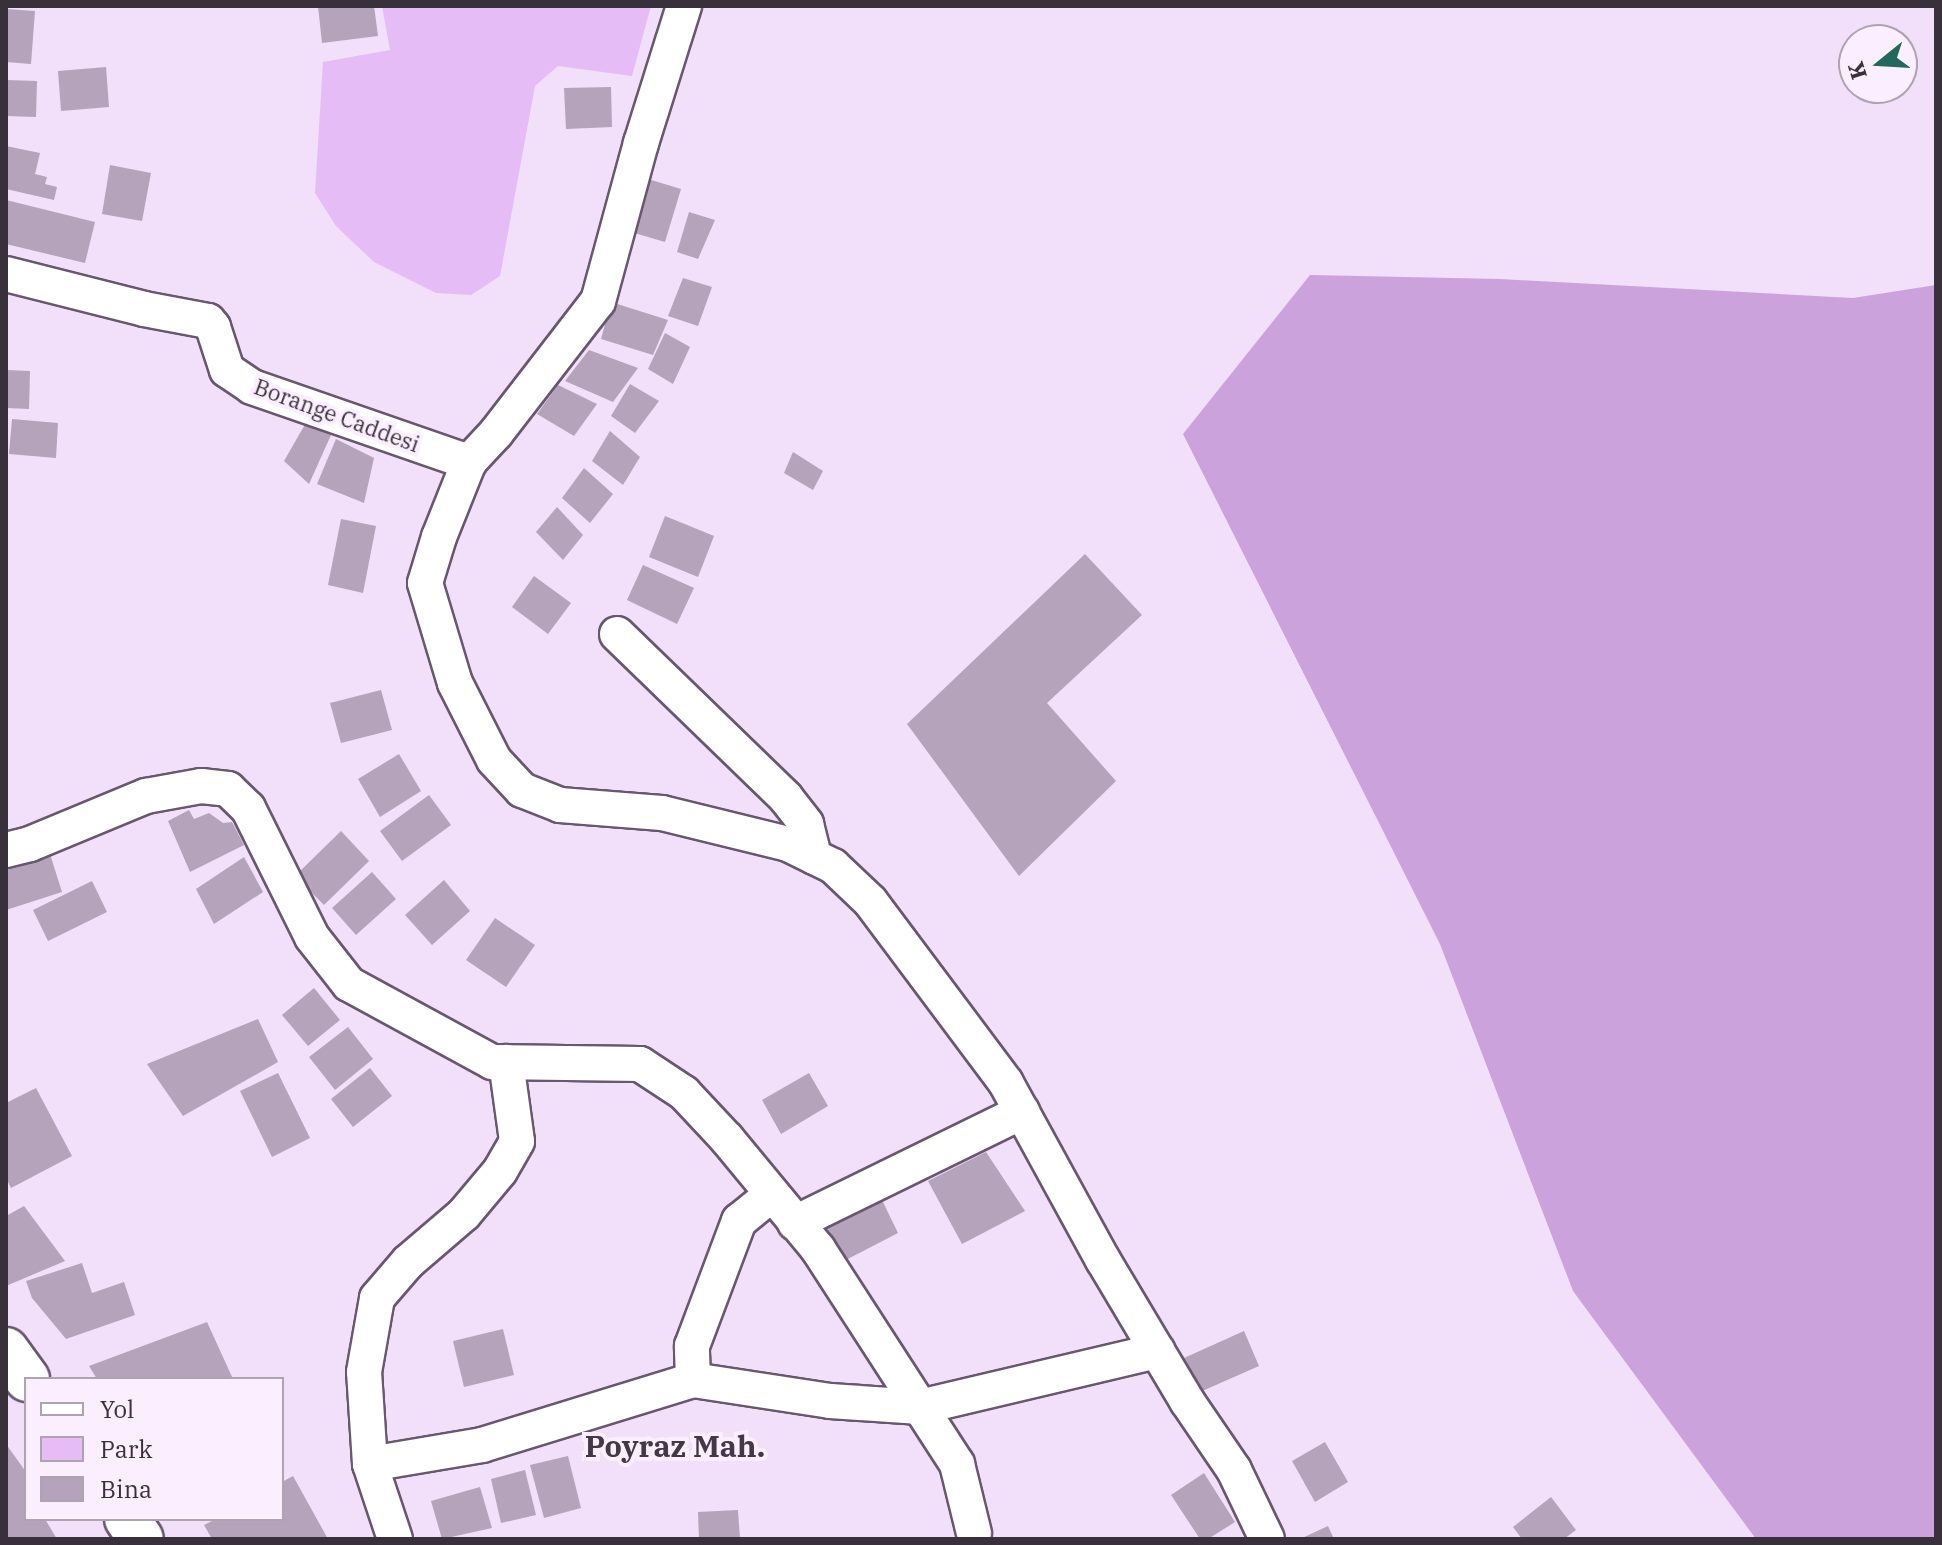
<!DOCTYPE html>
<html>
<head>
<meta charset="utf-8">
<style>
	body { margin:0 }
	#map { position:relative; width:1942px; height:1545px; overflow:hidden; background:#f2dff9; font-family:"IBM Plex Serif",serif }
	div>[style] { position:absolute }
	.green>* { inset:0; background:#e5bcf5 }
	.forest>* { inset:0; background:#cba2db }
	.building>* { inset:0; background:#b4a3bb }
	.roads { filter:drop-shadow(2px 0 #68586d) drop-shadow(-2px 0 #68586d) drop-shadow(0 2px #68586d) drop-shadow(0 -2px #68586d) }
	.minor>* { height:34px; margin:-17px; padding:0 17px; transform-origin:17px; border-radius:17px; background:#fff }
	.major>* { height:44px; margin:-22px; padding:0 22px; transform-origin:22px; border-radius:22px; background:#fff }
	span { translate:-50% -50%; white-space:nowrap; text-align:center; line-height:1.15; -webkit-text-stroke:8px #fbefff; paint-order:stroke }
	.street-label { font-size:22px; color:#38313b }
	.district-label { font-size:30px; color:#45364a; font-weight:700 }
	.frame { position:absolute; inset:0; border:8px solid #38313b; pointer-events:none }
	.legend { position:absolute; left:24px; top:1377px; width:260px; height:144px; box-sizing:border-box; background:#fbefff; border:2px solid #ada3b1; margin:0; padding:10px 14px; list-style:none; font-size:24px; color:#38313b }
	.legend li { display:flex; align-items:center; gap:16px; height:40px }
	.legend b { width:40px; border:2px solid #ada3b1 }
	.north { position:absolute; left:1838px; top:24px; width:80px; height:80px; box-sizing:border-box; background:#fbefff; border:2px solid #ada3b1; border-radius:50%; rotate:252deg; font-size:22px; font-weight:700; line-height:32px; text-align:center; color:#38313b }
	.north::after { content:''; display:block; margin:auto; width:28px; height:36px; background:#22695d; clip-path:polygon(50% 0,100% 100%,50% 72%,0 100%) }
</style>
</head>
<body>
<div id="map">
	<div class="green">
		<i style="clip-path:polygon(382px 6px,651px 6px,632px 76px,558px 66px,535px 86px,500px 276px,471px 295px,436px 293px,374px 262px,336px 226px,315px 193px,323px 62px,390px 50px)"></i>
	</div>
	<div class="forest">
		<i style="clip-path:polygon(1310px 275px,1500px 279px,1853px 298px,1936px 285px,1936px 1539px,1756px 1539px,1573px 1291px,1440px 944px,1183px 434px)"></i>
	</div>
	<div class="building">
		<i style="clip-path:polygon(318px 6px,374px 6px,378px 36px,322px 43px)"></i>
		<i style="clip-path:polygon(6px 9px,35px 11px,31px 64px,6px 62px)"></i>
		<i style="clip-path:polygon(106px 67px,109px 107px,61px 111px,58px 71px)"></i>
		<i style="clip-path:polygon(6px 80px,37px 81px,36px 117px,6px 116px)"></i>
		<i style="clip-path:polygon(611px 87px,612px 127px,566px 129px,564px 88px)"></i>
		<i style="clip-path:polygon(6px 146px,40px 153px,35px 174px,47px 177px,45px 184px,57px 187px,54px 200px,6px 189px)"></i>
		<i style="clip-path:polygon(110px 165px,151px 173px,142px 221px,102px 214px)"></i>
		<i style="clip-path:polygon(648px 179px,681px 189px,665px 242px,631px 232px)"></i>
		<i style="clip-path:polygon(6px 200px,95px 222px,85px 263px,6px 244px)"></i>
		<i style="clip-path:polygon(689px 212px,715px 220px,698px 259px,677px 252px)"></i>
		<i style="clip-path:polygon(683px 278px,712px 287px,698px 326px,668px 316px)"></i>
		<i style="clip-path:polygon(611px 302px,668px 320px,653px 355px,601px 339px)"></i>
		<i style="clip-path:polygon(665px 333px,690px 347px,673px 384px,648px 369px)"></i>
		<i style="clip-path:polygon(589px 350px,638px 368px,613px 402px,565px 381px)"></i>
		<i style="clip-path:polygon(6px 370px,30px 371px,29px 409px,6px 408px)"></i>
		<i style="clip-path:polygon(630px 384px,659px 401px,635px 433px,611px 416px)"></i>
		<i style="clip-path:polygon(558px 385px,597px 404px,574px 436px,537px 414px)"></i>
		<i style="clip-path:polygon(12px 419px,58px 423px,56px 458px,9px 454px)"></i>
		<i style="clip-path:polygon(307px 421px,331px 435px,309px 484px,284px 461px)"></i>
		<i style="clip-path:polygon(610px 431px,640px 457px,623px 485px,592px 461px)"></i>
		<i style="clip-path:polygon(336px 439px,374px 458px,364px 503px,317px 484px)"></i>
		<i style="clip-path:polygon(793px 452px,823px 471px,813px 490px,784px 473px)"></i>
		<i style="clip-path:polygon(584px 468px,613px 494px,590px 523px,562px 498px)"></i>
		<i style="clip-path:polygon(557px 507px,583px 535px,563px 560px,536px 532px)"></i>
		<i style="clip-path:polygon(665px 516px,714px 536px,698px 577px,649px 557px)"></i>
		<i style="clip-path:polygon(341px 519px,376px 526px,363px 593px,328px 585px)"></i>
		<i style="clip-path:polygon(1085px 554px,1142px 615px,1047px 703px,1116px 781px,1019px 876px,907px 724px)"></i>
		<i style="clip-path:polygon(643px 565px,694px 588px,677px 624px,627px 600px)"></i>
		<i style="clip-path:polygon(534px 576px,571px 603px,548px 634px,512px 607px)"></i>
		<i style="clip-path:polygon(381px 690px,392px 730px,341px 743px,330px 703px)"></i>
		<i style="clip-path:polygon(399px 754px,421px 791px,380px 817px,358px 779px)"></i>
		<i style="clip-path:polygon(429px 795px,451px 825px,402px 861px,380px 831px)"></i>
		<i style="clip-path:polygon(189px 810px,194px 819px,209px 813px,223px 823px,232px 822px,244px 845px,190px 872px,168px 821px)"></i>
		<i style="clip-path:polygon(341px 831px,369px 861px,324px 905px,295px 876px)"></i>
		<i style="clip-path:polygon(49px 851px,62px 892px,6px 910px,6px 866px)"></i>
		<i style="clip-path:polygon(244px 857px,263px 892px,214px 924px,196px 889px)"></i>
		<i style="clip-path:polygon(372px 872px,396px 899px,356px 935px,332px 908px)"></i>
		<i style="clip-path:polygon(444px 880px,470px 911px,432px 945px,405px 915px)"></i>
		<i style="clip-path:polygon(92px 881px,107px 912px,48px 941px,33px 910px)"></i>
		<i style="clip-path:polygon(495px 918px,535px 945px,506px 987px,466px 960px)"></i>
		<i style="clip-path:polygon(314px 988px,340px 1020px,308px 1046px,282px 1015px)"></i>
		<i style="clip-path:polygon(258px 1019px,278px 1062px,183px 1116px,147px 1064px)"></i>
		<i style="clip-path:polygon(348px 1027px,373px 1059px,335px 1090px,309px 1057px)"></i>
		<i style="clip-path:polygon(370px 1068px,392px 1096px,353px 1127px,331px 1099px)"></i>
		<i style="clip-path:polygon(278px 1073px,310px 1138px,272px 1157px,240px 1091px)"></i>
		<i style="clip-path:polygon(809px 1073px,828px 1106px,781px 1134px,762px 1100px)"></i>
		<i style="clip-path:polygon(36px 1088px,72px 1156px,11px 1188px,6px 1178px,6px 1103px)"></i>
		<i style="clip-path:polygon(986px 1152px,1025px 1211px,962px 1244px,928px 1181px)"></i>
		<i style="clip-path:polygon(882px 1200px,898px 1233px,838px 1264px,821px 1231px)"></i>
		<i style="clip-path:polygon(24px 1206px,65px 1261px,6px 1286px,6px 1216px)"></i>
		<i style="clip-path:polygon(82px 1263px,92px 1293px,124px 1282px,135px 1315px,66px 1339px,32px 1298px,26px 1281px)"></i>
		<i style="clip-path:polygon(207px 1322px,233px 1379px,97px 1379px,89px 1366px)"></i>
		<i style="clip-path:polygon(503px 1329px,514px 1375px,464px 1387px,453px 1341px)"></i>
		<i style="clip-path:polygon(1244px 1331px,1259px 1366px,1200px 1392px,1184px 1358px)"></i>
		<i style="clip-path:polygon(1325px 1442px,1348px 1482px,1315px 1502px,1292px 1461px)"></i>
		<i style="clip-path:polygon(6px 1444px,26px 1472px,26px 1519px,45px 1519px,57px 1539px,6px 1539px)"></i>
		<i style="clip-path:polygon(568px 1456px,581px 1508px,544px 1518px,530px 1465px)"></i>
		<i style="clip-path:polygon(525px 1470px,536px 1515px,501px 1523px,491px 1479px)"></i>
		<i style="clip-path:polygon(1204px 1473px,1235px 1522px,1208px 1539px,1200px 1539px,1171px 1495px)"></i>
		<i style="clip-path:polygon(293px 1476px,328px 1539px,212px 1539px,204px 1525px,216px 1519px,282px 1519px,282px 1482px)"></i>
		<i style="clip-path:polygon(480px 1487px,492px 1528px,442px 1539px,431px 1501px)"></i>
		<i style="clip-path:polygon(1551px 1497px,1576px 1530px,1564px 1539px,1522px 1539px,1513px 1527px)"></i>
		<i style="clip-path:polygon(738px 1510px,740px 1539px,699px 1539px,698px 1512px)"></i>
		<i style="clip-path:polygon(1328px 1526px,1334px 1539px,1300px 1539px)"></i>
	</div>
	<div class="roads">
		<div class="minor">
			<i style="left:684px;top:6px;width:144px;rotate:107.4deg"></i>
			<i style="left:641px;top:143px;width:164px;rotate:105.2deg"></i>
			<i style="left:598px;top:301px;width:167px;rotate:127.7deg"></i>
			<i style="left:496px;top:433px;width:40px;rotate:133deg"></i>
			<i style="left:469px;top:462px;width:81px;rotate:111.8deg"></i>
			<i style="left:439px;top:537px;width:48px;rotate:106.9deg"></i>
			<i style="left:425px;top:583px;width:104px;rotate:73.3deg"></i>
			<i style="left:455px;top:683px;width:86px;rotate:63.1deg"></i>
			<i style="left:494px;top:760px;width:41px;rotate:47deg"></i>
			<i style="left:522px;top:790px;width:41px;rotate:21.5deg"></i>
			<i style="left:560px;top:805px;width:102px;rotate:4.5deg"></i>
			<i style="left:662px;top:813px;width:130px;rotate:13.8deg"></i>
			<i style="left:788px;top:844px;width:50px;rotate:26.1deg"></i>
			<i style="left:833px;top:866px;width:51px;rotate:43.4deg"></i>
			<i style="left:870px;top:901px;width:227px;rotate:53.2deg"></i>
			<i style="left:1006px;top:1083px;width:202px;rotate:61.3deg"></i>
			<i style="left:1103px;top:1260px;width:164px;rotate:59.2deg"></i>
			<i style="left:1187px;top:1401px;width:83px;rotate:55.7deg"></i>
			<i style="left:1234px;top:1470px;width:76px;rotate:64.4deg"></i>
			<i style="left:6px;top:274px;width:142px;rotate:14.2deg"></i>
			<i style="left:144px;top:309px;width:65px;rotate:10.6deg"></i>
			<i style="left:208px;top:321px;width:8px;rotate:50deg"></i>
			<i style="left:213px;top:327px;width:45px;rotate:72deg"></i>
			<i style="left:227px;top:370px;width:30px;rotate:34deg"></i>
			<i style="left:252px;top:387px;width:230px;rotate:19.1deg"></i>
			<i style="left:617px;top:634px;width:235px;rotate:44.1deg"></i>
			<i style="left:786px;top:798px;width:33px;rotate:52deg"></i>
			<i style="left:806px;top:824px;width:34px;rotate:76deg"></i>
			<i style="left:6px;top:850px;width:25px;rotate:-14deg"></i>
			<i style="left:30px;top:844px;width:126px;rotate:-22.5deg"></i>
			<i style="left:146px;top:796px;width:56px;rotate:-10.3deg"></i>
			<i style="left:201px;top:786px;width:27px;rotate:6deg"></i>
			<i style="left:228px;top:789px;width:28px;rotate:44deg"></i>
			<i style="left:248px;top:808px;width:144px;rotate:63.6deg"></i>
			<i style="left:312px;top:937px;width:60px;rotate:51.8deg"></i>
			<i style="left:349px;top:984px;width:163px;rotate:28.6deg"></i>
			<i style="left:492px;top:1062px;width:148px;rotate:0.8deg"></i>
			<i style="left:640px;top:1064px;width:53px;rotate:33.4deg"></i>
			<i style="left:684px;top:1093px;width:63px;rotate:46.9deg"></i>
			<i style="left:727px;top:1139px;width:143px;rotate:50.4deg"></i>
			<i style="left:818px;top:1249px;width:256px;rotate:57.1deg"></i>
			<i style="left:957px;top:1464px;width:71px;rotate:76.2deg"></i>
			<i style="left:795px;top:1223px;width:253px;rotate:-26.1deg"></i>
			<i style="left:693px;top:1380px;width:34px;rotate:-92deg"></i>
			<i style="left:692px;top:1346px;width:134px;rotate:-69.4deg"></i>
			<i style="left:739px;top:1221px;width:41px;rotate:-39.1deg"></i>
			<i style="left:370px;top:1464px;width:114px;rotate:-9.6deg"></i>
			<i style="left:482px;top:1445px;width:221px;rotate:-17.1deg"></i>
			<i style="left:693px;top:1380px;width:139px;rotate:8.7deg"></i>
			<i style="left:830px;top:1401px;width:90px;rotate:3.8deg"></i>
			<i style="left:920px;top:1407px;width:244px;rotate:-13.3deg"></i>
			<i style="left:395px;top:1539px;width:79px;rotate:-108.4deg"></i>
			<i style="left:370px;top:1464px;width:92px;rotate:-93.7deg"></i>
			<i style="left:364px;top:1372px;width:75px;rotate:-80deg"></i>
			<i style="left:377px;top:1298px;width:48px;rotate:-49.3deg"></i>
			<i style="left:408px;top:1262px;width:74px;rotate:-40.6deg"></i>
			<i style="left:464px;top:1214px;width:56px;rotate:-50.1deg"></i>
			<i style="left:500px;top:1171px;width:34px;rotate:-60deg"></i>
			<i style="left:517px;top:1141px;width:80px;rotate:-97.9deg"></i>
		</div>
		<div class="major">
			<i style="left:6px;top:1350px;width:36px;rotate:54deg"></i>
			<i style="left:127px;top:1519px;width:24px;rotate:55deg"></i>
		</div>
	</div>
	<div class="street-label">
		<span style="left:337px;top:415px;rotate:20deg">Borange Caddesi</span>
	</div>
	<div class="district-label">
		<span style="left:675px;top:1446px">Poyraz Mah.</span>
	</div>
	<div class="frame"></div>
	<ul class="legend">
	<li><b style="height:10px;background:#fff"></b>Yol</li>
	<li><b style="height:22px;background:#e5bcf5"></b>Park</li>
	<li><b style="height:22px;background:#b4a3bb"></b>Bina</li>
	</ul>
	<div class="north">K</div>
</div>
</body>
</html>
